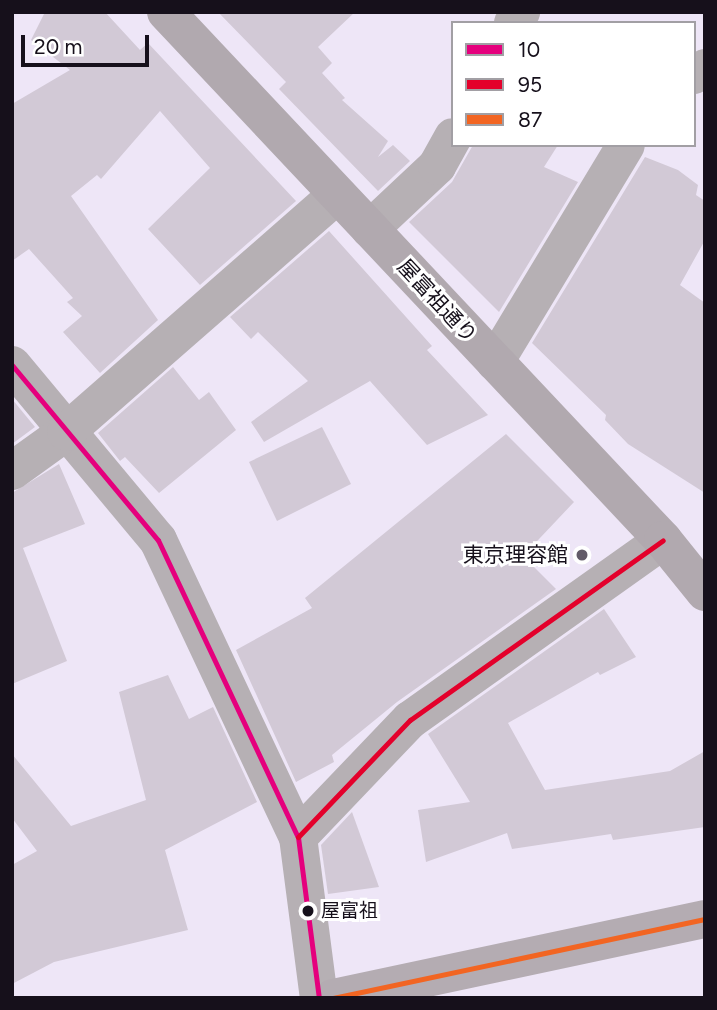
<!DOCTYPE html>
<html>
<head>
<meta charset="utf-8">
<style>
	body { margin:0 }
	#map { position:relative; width:717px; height:1010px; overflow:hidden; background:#eee6f7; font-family:Figtree,"Noto Sans JP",sans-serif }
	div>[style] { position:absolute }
	.building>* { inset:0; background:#d2c9d6 }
	.minor>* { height:38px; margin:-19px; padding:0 19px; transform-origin:19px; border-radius:19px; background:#b6b0b4 }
	.primary>* { height:38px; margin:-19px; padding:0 19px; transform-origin:19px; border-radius:19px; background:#b1a9af }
	.trunk>* { height:38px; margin:-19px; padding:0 19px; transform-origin:19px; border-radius:19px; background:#b4acb2 }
	.bus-1>* { height:5px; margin:-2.5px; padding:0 2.5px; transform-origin:2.5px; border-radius:2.5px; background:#e5007d }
	.bus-2>* { height:5px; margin:-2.5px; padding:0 2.5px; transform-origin:2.5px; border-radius:2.5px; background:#e4002b }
	.bus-3>* { height:5px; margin:-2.5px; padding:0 2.5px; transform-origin:2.5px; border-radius:2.5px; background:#f26522 }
	.dots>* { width:19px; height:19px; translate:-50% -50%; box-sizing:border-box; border:4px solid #fff; border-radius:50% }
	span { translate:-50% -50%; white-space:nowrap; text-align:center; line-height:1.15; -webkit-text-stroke:6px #fff; paint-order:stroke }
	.bus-label { font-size:19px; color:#16101b }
	.left { translate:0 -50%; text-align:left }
	.street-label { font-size:21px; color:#16101b }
	.poi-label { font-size:21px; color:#16101b }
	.right { translate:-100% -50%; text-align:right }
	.frame { position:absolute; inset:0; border:14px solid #16101b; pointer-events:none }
	.legend { position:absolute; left:451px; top:21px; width:245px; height:126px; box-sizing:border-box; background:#fff; border:2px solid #a29fa4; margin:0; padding:9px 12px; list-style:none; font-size:21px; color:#16101b }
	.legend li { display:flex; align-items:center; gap:14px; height:35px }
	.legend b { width:35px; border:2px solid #a29fa4 }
	.scale { position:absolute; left:21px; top:35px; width:128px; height:32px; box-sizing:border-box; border:4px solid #16101b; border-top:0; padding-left:9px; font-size:21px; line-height:24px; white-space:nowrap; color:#16101b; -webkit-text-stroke:5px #fff; paint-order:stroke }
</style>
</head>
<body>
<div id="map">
	<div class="building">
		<i style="clip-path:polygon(45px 12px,105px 12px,140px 50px,148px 43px,296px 201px,200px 285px,148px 229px,210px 168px,160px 111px,101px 179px,97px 175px,71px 196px,158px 320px,100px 373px,63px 332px,82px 316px,67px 302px,73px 298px,29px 249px,12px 261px,12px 104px,70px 70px,31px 40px)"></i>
		<i style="clip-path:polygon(218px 12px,355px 12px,318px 47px,332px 63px,322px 73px,345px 98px,342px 100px,388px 141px,378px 157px,393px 145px,410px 161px,378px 191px,279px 89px,286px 82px)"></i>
		<i style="clip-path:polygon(473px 145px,558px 145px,544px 167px,578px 182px,499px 312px,409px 222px,452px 182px)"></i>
		<i style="clip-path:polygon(645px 157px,678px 170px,698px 185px,696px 195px,705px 201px,705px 240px,680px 285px,705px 303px,705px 493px,628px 444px,605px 420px,606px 415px,532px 343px)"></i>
		<i style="clip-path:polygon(329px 231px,432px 346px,427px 350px,488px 415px,427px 445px,370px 381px,264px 442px,251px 422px,308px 381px,258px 332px,251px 339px,230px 317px)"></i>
		<i style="clip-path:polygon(173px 367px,199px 400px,209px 392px,236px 430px,159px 493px,125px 457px,120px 461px,98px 433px)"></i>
		<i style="clip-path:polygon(12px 399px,35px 427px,12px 444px)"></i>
		<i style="clip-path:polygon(322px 427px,351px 484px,277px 521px,249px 462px)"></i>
		<i style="clip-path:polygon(506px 434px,574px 502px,523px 556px,556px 589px,397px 702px,332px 755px,334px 762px,296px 782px,236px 650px,312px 608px,305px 598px)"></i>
		<i style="clip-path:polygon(59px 464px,85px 524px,23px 548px,67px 661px,12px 684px,12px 493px)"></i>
		<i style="clip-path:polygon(604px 609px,636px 657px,600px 675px,598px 672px,508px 723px,545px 790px,670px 771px,705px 751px,705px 827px,613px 840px,611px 834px,512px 849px,507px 833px,426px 862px,418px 810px,470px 802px,428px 734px)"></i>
		<i style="clip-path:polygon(168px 675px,189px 719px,213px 707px,257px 802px,165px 850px,188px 930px,54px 962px,12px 984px,12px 865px,37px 851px,12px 818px,12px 754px,71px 826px,146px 800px,119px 692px)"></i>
		<i style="clip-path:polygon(352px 812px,379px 887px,328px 894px,321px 845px)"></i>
	</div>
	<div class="minor">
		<i style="left:513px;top:23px;width:14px;rotate:-54deg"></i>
		<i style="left:694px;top:75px;width:13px;rotate:-32deg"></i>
		<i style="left:370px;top:229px;width:92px;rotate:-43.2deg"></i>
		<i style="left:437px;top:166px;width:33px;rotate:-61deg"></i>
		<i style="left:495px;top:362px;width:253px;rotate:-58.9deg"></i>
		<i style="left:12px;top:365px;width:228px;rotate:50.2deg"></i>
		<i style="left:158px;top:540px;width:328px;rotate:64.8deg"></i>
		<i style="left:298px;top:837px;width:162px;rotate:82.6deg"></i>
		<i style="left:12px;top:471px;width:67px;rotate:-35.8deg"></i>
		<i style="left:66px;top:432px;width:360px;rotate:-41.2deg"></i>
		<i style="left:298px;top:837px;width:162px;rotate:-46.3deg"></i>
		<i style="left:410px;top:720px;width:310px;rotate:-35.4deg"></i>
	</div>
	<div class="primary">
		<i style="left:166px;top:12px;width:725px;rotate:46.73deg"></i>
		<i style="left:663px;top:540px;width:67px;rotate:51.1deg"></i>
	</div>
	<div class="trunk">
		<i style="left:333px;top:998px;width:380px;rotate:-12deg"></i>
	</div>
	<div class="bus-1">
		<i style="left:12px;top:365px;width:228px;rotate:50.2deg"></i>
		<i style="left:158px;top:540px;width:328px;rotate:64.8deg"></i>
		<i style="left:298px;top:837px;width:162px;rotate:82.6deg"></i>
	</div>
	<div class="bus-2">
		<i style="left:298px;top:837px;width:162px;rotate:-46.3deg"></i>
		<i style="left:410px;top:720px;width:310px;rotate:-35.4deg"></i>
	</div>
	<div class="bus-3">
		<i style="left:333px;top:998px;width:380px;rotate:-12deg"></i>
	</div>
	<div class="dots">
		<i style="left:582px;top:555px;background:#625b68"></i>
		<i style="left:308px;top:911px;background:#16101b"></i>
	</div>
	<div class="bus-label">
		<span class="left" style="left:321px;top:911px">屋富祖</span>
	</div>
	<div class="street-label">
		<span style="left:437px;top:301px;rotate:47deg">屋富祖通り</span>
	</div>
	<div class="poi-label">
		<span class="right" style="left:568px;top:555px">東京理容館</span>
	</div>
	<div class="frame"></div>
	<ul class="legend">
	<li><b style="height:9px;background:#e5007d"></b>10</li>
	<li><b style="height:9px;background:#e4002b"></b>95</li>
	<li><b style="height:9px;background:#f26522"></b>87</li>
	</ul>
	<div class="scale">20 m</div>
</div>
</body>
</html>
